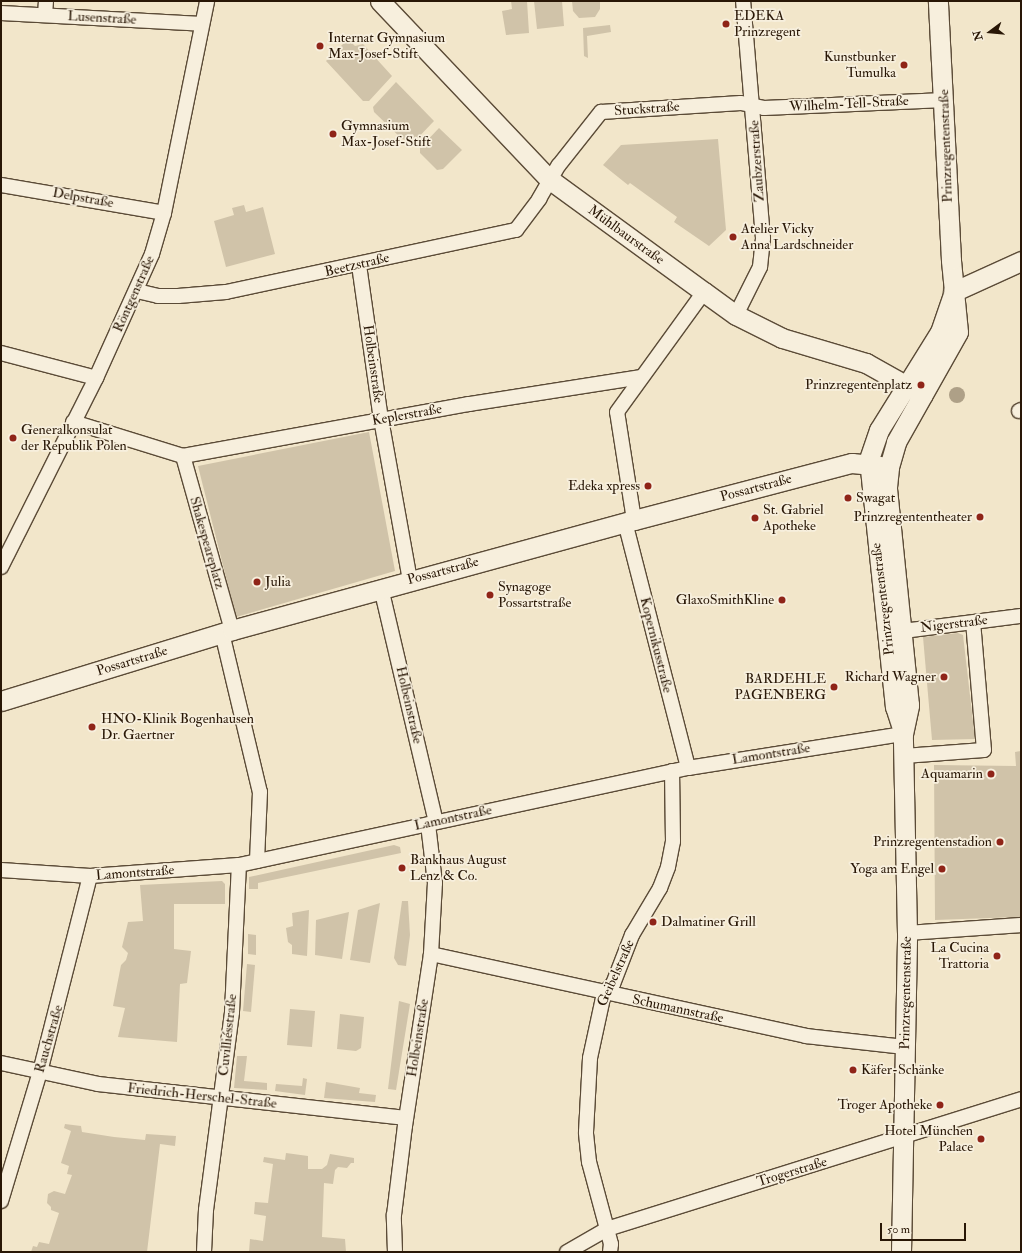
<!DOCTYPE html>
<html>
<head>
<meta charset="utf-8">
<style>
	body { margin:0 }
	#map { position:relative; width:1022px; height:1253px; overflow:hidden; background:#f2e6ca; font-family:"IM FELL Double Pica",serif }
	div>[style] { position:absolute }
	.green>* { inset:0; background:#d0c3a9 }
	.water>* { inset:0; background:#aea087 }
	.round { border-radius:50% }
	.roads { filter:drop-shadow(1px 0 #5b4b37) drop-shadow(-1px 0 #5b4b37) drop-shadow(0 1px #5b4b37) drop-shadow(0 -1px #5b4b37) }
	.street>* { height:14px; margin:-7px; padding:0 7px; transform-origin:7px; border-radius:7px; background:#f7efdd }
	.secondary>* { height:19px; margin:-9.5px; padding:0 9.5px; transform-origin:9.5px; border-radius:9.5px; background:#f7efdd }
	.dots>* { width:11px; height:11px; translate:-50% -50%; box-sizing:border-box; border:2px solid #f7efdd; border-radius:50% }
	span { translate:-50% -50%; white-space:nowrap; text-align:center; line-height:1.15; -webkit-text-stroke:3.5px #f7efdd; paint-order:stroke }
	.poi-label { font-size:14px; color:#291706 }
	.left { translate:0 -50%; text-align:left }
	.right { translate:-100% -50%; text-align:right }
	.street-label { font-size:14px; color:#291706 }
	.frame { position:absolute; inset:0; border:2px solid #291706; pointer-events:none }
	.north { position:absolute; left:970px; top:12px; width:40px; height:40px; -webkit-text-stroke:3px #f7efdd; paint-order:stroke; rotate:254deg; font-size:11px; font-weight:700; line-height:16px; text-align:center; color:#291706 }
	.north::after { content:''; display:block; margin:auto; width:14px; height:18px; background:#291706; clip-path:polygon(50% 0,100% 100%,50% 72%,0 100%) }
	.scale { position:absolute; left:880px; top:1223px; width:86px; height:18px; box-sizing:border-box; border:2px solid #291706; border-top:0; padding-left:5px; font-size:12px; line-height:14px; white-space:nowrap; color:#291706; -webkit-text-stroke:3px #f7efdd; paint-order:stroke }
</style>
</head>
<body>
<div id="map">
	<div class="green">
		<i style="clip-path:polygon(511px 1px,527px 1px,529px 33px,506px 35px,502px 11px,512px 9px)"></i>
		<i style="clip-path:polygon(534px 1px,562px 1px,564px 26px,537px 29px)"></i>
		<i style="clip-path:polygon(572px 1px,600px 1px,600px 9px,595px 17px,579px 18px,573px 11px)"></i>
		<i style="clip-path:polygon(610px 25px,611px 32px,587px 36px,588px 58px,584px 56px,583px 28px)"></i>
		<i style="clip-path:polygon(348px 39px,355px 46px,363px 44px,392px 76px,369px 101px,363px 101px,326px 61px)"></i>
		<i style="clip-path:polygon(396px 82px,434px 121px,414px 142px,402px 139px,374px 112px,373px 107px)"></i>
		<i style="clip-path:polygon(439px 128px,462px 150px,443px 169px,437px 170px,420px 153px,420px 148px)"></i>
		<i style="clip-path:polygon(718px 139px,726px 230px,709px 246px,674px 222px,677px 217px,630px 183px,628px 185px,603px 165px,621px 145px)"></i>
		<i style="clip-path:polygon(244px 205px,246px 212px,263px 207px,275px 254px,226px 267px,214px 221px,234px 215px,232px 208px)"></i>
		<i style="clip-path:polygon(369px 432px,395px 571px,236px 617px,198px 466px)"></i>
		<i style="clip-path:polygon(958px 633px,963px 635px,975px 739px,932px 740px,923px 637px)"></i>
		<i style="clip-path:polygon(1021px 751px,1021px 917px,935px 920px,934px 765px,1016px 766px,1015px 752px)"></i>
		<i style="clip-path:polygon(394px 845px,400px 847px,401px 853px,258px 883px,258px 889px,249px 889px,249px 877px)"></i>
		<i style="clip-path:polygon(222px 881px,225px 884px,225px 904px,174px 904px,174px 949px,191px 951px,187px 983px,180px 984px,177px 1042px,118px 1037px,125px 1008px,113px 1006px,121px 965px,126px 960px,128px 953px,122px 947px,128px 922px,143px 921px,140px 885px)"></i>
		<i style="clip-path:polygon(402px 901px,408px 901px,410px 935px,406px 966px,398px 965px,394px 958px)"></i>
		<i style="clip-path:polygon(380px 903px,370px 963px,350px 960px,358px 910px)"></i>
		<i style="clip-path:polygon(309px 910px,307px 956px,292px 954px,292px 945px,288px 942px,286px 928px,293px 926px,292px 913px)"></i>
		<i style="clip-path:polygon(349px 912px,342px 959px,315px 955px,316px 920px)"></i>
		<i style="clip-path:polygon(248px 934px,256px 935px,256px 955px,248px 954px)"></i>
		<i style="clip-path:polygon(247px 964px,255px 965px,251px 1012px,243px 1011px)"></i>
		<i style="clip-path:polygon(399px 1001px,410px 1004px,396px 1090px,388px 1089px)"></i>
		<i style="clip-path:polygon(290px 1009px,315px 1011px,312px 1047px,287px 1045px)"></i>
		<i style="clip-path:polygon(340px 1014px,364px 1017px,361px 1048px,356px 1051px,337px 1049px)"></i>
		<i style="clip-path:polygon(237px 1056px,247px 1056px,244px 1081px,267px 1083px,267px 1090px,234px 1088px)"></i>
		<i style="clip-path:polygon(303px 1078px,307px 1079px,305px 1095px,275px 1091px,276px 1084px,302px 1086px)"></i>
		<i style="clip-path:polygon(326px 1082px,360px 1088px,359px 1093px,376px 1095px,375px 1102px,324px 1098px)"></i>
		<i style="clip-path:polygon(65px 1124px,81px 1126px,82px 1132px,114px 1137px,145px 1140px,146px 1134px,176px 1136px,175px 1146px,160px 1144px,147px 1252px,31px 1252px,33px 1246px,37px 1247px,39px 1242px,49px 1244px,59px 1213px,51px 1210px,51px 1207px,47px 1203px,48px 1194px,54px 1191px,65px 1194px,72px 1175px,67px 1174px,69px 1166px,61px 1163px,71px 1131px,64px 1128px)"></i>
		<i style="clip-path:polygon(286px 1153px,308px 1156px,308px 1169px,322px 1169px,327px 1165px,330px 1154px,354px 1158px,354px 1163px,351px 1163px,347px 1168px,338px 1167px,335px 1170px,333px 1184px,324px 1183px,322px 1237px,345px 1239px,346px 1252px,249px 1252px,250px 1239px,263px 1241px,266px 1216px,254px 1214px,255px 1202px,268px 1203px,273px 1164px,263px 1162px,264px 1157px,285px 1160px)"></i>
	</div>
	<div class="water">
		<i class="round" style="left:949px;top:387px;width:16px;height:16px"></i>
	</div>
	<div class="roads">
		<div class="street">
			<i style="left:1px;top:13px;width:201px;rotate:3.1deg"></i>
			<i style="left:45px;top:15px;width:14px;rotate:-86deg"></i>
			<i style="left:1px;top:185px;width:165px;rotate:9.7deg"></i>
			<i style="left:359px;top:265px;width:156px;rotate:81.9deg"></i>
			<i style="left:381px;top:419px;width:164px;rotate:79.8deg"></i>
			<i style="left:137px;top:291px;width:22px;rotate:13deg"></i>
			<i style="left:158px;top:296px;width:20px"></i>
			<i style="left:178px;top:296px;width:48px;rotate:-4.8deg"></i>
			<i style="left:226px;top:292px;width:297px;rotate:-12.1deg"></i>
			<i style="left:516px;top:230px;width:39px;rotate:-53deg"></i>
			<i style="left:539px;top:199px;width:39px;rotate:-60deg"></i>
			<i style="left:559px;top:165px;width:68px;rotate:-51.6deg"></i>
			<i style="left:601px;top:112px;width:140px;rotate:-3.7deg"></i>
			<i style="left:741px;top:103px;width:24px;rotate:12deg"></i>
			<i style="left:764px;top:108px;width:181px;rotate:-2.5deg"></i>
			<i style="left:736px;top:315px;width:54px;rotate:-63.4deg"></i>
			<i style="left:760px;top:267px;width:29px;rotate:-84deg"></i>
			<i style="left:763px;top:238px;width:238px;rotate:-94.8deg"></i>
			<i style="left:1px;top:353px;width:98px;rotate:14.7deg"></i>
			<i style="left:1019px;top:411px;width:2px;rotate:-27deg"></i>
			<i style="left:73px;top:422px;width:115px;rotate:17.2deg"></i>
			<i style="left:183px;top:456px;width:291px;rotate:-10.3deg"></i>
			<i style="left:469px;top:404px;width:174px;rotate:-8.9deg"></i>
			<i style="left:183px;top:456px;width:181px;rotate:74.3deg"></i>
			<i style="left:634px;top:520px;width:109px;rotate:-98.9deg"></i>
			<i style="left:617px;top:412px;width:148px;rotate:-54.1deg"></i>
			<i style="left:625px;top:522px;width:254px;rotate:75.6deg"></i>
			<i style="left:1px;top:567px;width:212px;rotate:-63.3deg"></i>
			<i style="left:96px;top:378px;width:136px;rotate:-65.7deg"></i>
			<i style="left:152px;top:254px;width:43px;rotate:-73.7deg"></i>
			<i style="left:164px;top:213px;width:216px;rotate:-78.5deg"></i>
			<i style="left:381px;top:588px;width:240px;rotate:76.8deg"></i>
			<i style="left:893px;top:627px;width:18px;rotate:9deg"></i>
			<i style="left:911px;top:630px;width:111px;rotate:-7.3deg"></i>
			<i style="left:222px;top:633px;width:163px;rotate:76.6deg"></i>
			<i style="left:260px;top:792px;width:69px;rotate:92.5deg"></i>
			<i style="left:904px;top:756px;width:80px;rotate:-4.3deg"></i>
			<i style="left:984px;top:750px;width:128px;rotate:-94.9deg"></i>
			<i style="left:1px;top:870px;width:89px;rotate:3.9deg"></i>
			<i style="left:90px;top:876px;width:149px;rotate:-4.2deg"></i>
			<i style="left:239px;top:865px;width:459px;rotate:-12.2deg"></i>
			<i style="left:688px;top:768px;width:218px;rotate:-9deg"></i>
			<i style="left:907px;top:933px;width:114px;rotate:-4deg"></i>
			<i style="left:431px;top:954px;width:384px;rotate:12.3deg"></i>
			<i style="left:806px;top:1036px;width:99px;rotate:6.4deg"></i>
			<i style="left:1px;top:1063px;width:99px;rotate:12.2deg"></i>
			<i style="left:98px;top:1084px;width:310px;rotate:6.3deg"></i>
			<i style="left:1px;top:1201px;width:135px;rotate:-73.2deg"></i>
			<i style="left:40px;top:1072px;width:202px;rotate:-75.7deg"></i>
			<i style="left:204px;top:1252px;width:42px;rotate:-87.3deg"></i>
			<i style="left:206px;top:1210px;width:200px;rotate:-82.5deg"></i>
			<i style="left:232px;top:1012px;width:147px;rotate:-87.3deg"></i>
			<i style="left:395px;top:1252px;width:37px;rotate:-92deg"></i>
			<i style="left:394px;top:1215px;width:90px;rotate:-83deg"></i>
			<i style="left:405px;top:1126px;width:174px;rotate:-81.4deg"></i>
			<i style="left:431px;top:954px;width:71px;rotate:-86.8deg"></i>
			<i style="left:435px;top:883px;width:59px;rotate:-96.8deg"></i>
			<i style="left:567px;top:1252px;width:46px;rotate:-29.9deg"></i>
			<i style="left:607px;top:1229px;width:434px;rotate:-17.4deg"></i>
			<i style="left:610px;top:1252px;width:8px;rotate:-83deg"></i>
			<i style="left:611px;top:1244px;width:85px;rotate:-105deg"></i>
			<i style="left:589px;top:1162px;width:30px;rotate:-96deg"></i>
			<i style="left:586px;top:1132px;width:74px;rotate:-86.9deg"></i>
			<i style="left:590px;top:1058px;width:66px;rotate:-77.8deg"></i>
			<i style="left:604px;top:993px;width:13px;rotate:-45deg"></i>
			<i style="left:613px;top:984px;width:53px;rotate:-68.8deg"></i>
			<i style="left:632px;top:935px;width:55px;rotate:-59.2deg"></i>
			<i style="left:660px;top:888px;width:22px;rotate:-69deg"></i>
			<i style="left:668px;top:867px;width:26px;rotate:-79deg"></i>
			<i style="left:673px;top:841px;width:70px;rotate:-90.8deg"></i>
		</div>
		<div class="secondary">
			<i style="left:380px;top:1px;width:245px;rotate:46.5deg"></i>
			<i style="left:549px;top:179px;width:192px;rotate:36.1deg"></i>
			<i style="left:704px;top:292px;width:39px;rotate:36deg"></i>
			<i style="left:736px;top:315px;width:51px;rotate:26.6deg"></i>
			<i style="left:782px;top:338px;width:88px;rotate:16.6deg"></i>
			<i style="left:866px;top:363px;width:65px;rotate:29.3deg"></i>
			<i style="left:953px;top:292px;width:75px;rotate:-24.5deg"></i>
			<i style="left:1px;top:701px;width:242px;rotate:-17.1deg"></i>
			<i style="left:232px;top:630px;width:417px;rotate:-15.3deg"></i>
			<i style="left:634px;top:520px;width:225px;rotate:-14.7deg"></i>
			<i style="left:852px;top:463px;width:37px;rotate:6deg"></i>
			<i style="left:902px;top:728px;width:22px;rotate:-108deg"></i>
			<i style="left:895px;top:707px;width:249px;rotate:-96deg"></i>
			<i style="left:869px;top:459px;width:31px;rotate:-71deg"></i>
			<i style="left:879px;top:430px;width:115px;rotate:-58.1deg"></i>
			<i style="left:940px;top:332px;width:37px;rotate:-71deg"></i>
			<i style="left:901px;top:1252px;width:319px;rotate:-88.9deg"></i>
			<i style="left:907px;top:933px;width:199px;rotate:-91.2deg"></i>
			<i style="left:903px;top:734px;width:30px;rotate:-78deg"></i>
			<i style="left:909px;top:705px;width:219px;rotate:-95.8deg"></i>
			<i style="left:887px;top:487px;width:20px;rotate:-84deg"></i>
			<i style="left:889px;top:467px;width:26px;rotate:-74deg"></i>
			<i style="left:896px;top:442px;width:126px;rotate:-60.6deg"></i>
			<i style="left:958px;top:332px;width:72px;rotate:-95.6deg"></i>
			<i style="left:951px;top:260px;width:259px;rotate:-92.9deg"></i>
		</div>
	</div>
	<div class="dots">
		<i style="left:726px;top:24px;background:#8f2418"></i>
		<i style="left:320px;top:46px;background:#8f2418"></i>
		<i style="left:904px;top:65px;background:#8f2418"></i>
		<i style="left:333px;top:134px;background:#8f2418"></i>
		<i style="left:733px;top:237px;background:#8f2418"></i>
		<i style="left:921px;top:385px;background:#8f2418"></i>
		<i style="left:13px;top:438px;background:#8f2418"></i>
		<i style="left:648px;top:486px;background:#8f2418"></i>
		<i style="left:848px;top:498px;background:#8f2418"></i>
		<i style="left:980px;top:517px;background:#8f2418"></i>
		<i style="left:755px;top:518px;background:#8f2418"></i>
		<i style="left:257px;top:582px;background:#8f2418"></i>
		<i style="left:490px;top:595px;background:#8f2418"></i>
		<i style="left:782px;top:600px;background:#8f2418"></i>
		<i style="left:944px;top:677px;background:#8f2418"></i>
		<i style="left:834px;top:687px;background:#8f2418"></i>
		<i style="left:92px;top:727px;background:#8f2418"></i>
		<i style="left:991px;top:774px;background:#8f2418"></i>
		<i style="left:1000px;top:842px;background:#8f2418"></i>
		<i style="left:402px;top:868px;background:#8f2418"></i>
		<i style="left:942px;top:869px;background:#8f2418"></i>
		<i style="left:653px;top:922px;background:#8f2418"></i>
		<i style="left:997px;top:956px;background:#8f2418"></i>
		<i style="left:853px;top:1070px;background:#8f2418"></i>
		<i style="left:940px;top:1105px;background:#8f2418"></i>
		<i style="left:981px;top:1139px;background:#8f2418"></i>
	</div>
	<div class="poi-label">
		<span class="left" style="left:734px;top:24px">EDEKA<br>Prinzregent</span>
		<span class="left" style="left:328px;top:46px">Internat Gymnasium<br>Max-Josef-Stift</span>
		<span class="right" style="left:896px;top:65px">Kunstbunker<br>Tumulka</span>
		<span class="left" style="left:341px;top:134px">Gymnasium<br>Max-Josef-Stift</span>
		<span class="left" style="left:741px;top:237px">Atelier Vicky<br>Anna Lardschneider</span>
		<span class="right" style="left:912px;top:385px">Prinzregentenplatz</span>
		<span class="left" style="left:21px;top:438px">Generalkonsulat<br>der Republik Polen</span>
		<span class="right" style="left:640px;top:486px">Edeka xpress</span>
		<span class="left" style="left:856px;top:498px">Swagat</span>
		<span class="left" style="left:763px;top:518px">St. Gabriel<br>Apotheke</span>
		<span class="right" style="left:972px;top:517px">Prinzregententheater</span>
		<span class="left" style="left:265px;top:582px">Julia</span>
		<span class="left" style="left:498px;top:595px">Synagoge<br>Possartstraße</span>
		<span class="right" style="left:774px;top:600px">GlaxoSmithKline</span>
		<span class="right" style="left:936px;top:677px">Richard Wagner</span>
		<span class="right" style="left:826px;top:687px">BARDEHLE<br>PAGENBERG</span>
		<span class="left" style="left:101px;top:727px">HNO-Klinik Bogenhausen<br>Dr. Gaertner</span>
		<span class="right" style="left:983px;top:774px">Aquamarin</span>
		<span class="right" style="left:992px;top:842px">Prinzregentenstadion</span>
		<span class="left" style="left:410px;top:868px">Bankhaus August<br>Lenz &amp; Co.</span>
		<span class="right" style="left:934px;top:869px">Yoga am Engel</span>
		<span class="left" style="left:661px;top:922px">Dalmatiner Grill</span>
		<span class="right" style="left:989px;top:956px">La Cucina<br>Trattoria</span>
		<span class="left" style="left:861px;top:1070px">Käfer-Schänke</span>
		<span class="right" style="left:932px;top:1105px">Troger Apotheke</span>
		<span class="right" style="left:973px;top:1139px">Hotel München<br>Palace</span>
	</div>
	<div class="street-label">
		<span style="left:102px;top:18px;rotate:3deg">Lusenstraße</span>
		<span style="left:849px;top:104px;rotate:-3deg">Wilhelm-Tell-Straße</span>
		<span style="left:647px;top:109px;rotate:-4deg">Stuckstraße</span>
		<span style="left:946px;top:146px;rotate:-92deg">Prinzregentenstraße</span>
		<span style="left:757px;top:161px;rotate:-94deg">Zaubzerstraße</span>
		<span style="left:83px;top:198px;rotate:10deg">Delpstraße</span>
		<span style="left:626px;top:235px;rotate:36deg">Mühlbaurstraße</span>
		<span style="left:357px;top:265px;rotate:-13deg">Beetzstraße</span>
		<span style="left:134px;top:294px;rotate:-66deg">Röntgenstraße</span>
		<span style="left:373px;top:364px;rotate:82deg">Holbeinstraße</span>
		<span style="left:407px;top:415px;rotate:-10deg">Keplerstraße</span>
		<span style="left:756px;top:488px;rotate:-15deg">Possartstraße</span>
		<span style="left:207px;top:543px;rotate:74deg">Shakespeareplatz</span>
		<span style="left:443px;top:571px;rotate:-15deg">Possartstraße</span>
		<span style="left:883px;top:599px;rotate:-97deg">Prinzregentenstraße</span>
		<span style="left:954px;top:624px;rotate:-7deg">Nigerstraße</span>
		<span style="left:656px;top:645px;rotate:76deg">Kopernikusstraße</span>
		<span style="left:132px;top:661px;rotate:-17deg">Possartstraße</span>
		<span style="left:409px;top:705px;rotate:77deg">Holbeinstraße</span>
		<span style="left:771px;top:754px;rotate:-9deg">Lamontstraße</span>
		<span style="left:453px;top:818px;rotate:-12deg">Lamontstraße</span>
		<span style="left:135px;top:873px;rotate:-4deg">Lamontstraße</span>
		<span style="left:616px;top:973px;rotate:-66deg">Geibelstraße</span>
		<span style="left:906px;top:993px;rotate:-89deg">Prinzregentenstraße</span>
		<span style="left:678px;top:1009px;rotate:12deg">Schumannstraße</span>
		<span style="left:228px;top:1035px;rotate:-84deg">Cuvilliésstraße</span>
		<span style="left:418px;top:1038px;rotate:-81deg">Holbeinstraße</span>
		<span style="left:49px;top:1039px;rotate:-74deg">Rauchstraße</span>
		<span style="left:202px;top:1096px;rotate:6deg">Friedrich-Herschel-Straße</span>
		<span style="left:792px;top:1172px;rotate:-17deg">Trogerstraße</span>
	</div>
	<div class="frame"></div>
	<div class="north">N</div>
	<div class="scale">50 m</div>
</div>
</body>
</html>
